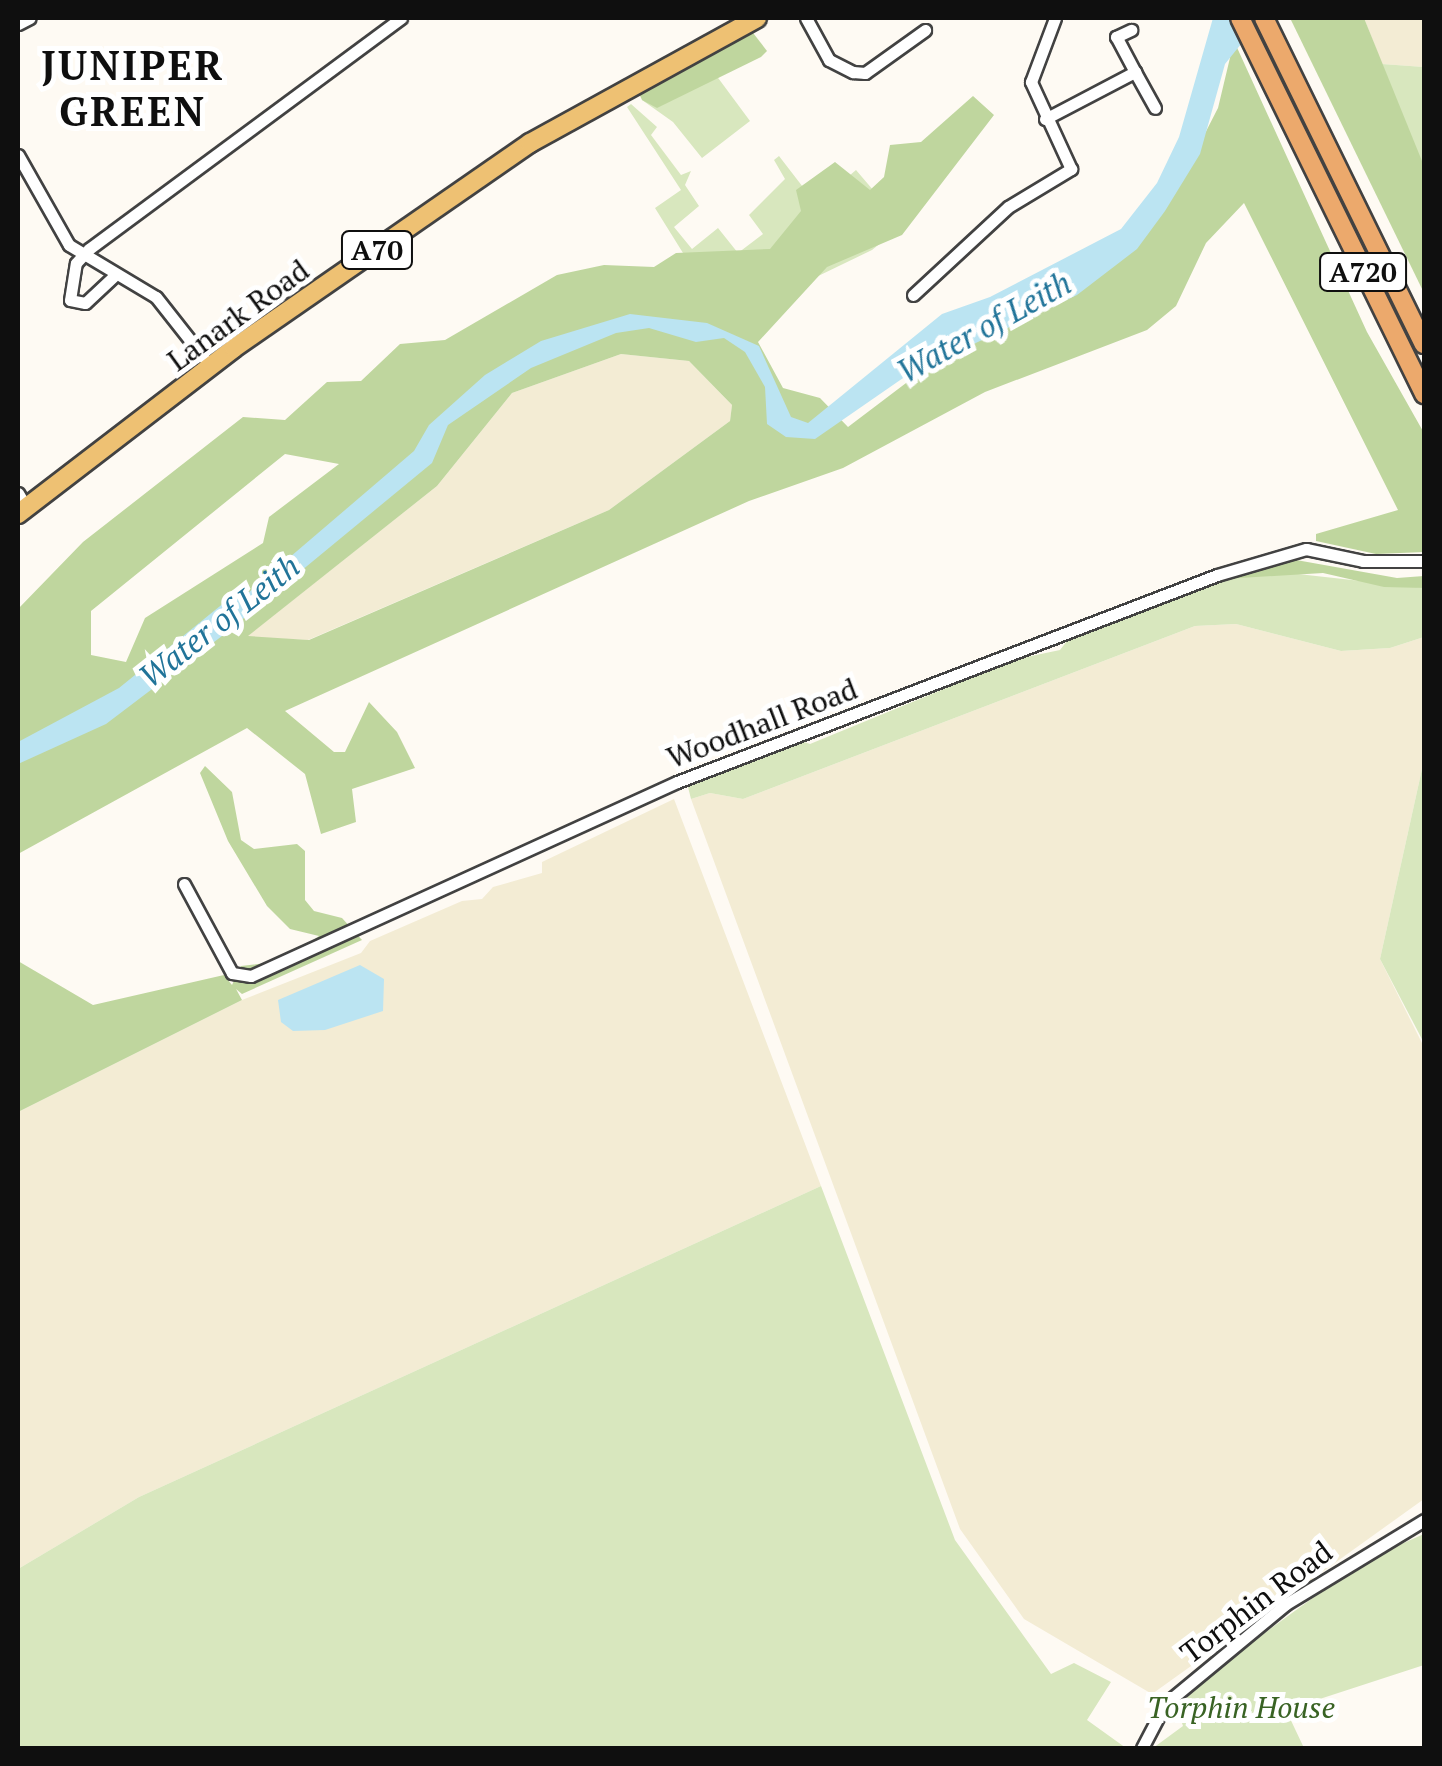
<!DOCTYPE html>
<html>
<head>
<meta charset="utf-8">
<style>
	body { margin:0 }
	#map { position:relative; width:1442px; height:1766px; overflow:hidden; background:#fefaf3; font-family:"PT Serif",serif }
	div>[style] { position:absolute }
	.farmland>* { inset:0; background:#f3ecd4 }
	.green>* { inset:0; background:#d8e7be }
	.forest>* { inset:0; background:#bfd69e }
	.water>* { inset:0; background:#bbe4f2 }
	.roads { filter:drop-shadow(2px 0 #424242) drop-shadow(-2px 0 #424242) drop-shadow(0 2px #424242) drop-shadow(0 -2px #424242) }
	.minor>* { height:11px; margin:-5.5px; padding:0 5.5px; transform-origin:5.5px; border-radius:5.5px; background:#fff }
	.primary>* { height:18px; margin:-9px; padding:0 9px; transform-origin:9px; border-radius:9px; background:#eec173 }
	.trunk>* { height:18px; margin:-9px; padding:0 9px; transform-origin:9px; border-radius:9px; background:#eca96c }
	span { translate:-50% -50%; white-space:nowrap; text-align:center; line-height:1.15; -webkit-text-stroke:10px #fff; paint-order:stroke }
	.shield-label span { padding:2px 8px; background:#fff; border:2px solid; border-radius:8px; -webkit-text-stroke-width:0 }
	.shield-label { font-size:28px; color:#0f0f0f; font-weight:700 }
	.street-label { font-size:30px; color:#0f0f0f }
	.park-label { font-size:30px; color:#396324; font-style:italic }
	.water-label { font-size:32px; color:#217499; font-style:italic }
	.district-label { font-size:40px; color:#0f0f0f; font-weight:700; letter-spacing:2.5px }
	.frame { position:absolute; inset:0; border:20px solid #0f0f0f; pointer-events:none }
</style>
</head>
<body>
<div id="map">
	<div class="farmland">
		<i style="clip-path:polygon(1364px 18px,1424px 18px,1424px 67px,1382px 64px)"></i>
		<i style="clip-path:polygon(621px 354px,689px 361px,732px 405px,730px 421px,609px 510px,308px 640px,246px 637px,437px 486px,512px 393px)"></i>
		<i style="clip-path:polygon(1236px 624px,1341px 651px,1390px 648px,1424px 637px,1424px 760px,1380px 959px,1424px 1047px,1424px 1499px,1152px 1694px,1024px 1619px,960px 1529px,691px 799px,710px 793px,743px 799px,1195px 626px)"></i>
		<i style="clip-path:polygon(674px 799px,821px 1186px,139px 1497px,18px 1569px,18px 1112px,242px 1000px,361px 953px,370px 941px,462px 901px,482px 899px,493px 887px,542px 873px,542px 862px)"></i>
	</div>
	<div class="green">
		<i style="clip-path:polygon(1382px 64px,1424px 67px,1424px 170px,1418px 156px)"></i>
		<i style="clip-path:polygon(710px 67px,750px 121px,702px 158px,673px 122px,642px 100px)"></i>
		<i style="clip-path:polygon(631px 104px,657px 127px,651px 135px,681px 175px,691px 171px,685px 185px,699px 206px,674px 227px,692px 249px,718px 228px,738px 253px,763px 234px,749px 215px,785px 179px,774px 160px,779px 156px,816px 204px,856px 170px,903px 225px,872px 250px,812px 279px,688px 261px,655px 208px,681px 190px,627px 107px)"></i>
		<i style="clip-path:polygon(1280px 572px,1424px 588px,1424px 637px,1390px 648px,1341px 651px,1236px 624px,1195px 626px,743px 799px,710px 793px,691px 799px,688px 787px,801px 741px,810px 744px,1017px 659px,1060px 650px,1067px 641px,1223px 579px)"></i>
		<i style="clip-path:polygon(1424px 760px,1424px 1043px,1380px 959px)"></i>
		<i style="clip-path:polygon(821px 1186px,955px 1540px,1051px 1674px,1074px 1663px,1111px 1682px,1087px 1720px,1126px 1748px,18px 1748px,18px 1569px,139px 1497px)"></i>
		<i style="clip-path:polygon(1424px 1534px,1424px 1665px,1286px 1710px,1304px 1748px,1153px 1748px,1183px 1726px,1176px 1705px,1255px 1640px,1365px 1560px)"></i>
	</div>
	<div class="forest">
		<i style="clip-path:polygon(1290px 18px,1364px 18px,1424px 166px,1424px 293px)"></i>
		<i style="clip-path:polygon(750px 29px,767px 51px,761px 57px,657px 108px,642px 100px,637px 89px)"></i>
		<i style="clip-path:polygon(evenodd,1234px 41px,1367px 332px,1424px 433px,1424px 552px,1376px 554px,1316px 541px,1316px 534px,1398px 510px,1244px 203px,1206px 243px,1176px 306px,1147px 330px,985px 392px,843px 468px,749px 501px,285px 711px,334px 752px,345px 752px,369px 702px,397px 732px,415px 768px,352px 789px,356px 822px,321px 834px,305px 774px,247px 728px,18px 854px,18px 609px,83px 542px,243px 417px,285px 420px,327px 382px,361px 381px,400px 344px,445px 340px,557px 275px,604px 265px,654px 267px,676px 253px,770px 249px,801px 211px,796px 190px,835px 162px,870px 190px,884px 177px,890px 145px,921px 142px,973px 96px,994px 115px,902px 235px,827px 267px,758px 342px,783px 388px,820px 398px,848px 427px,914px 377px,1032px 309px,1179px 184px,1218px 108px,1234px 41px,621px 354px,689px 361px,732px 405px,730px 421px,609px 510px,309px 640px,248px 636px,437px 486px,512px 393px,621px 354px,1234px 41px,285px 454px,339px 464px,269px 517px,263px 543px,145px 618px,126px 662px,91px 655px,91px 611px,285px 454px)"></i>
		<i style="clip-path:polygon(1285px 558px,1397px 578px,1424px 576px,1424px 588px,1384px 587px,1323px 573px,1223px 579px)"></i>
		<i style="clip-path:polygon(205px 766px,232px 792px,241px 840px,254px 849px,297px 844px,305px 851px,305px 900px,314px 911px,342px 918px,362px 940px,242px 994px,236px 989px,242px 1000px,18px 1112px,18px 961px,93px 1005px,224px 975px,232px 985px,241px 966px,282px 961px,319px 936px,290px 929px,267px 906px,228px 841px,200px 773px)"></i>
	</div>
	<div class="water">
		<i style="clip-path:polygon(1213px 18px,1262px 18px,1225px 64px,1200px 154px,1165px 211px,1137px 249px,1077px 295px,906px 376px,815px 439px,786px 437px,767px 424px,765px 387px,745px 352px,724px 338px,696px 342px,649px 328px,616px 333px,531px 368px,448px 425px,432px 463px,222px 636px,106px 724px,18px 764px,18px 742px,119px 688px,225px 602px,248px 593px,414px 451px,429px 425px,485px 375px,541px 341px,630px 314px,707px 323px,759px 346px,791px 417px,808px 423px,942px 314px,990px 297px,1121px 229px,1157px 183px,1179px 137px)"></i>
		<i style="clip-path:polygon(360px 965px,384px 979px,383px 1011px,325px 1030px,293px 1031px,281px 1022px,278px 1000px)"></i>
	</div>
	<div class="roads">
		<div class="minor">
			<i style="left:806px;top:18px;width:48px;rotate:61.3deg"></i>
			<i style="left:829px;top:60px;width:27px;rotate:27deg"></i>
			<i style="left:853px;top:72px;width:12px;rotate:5deg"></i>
			<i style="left:865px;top:73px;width:74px;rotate:-35.6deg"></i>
			<i style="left:18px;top:24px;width:13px;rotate:-27deg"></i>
			<i style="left:1135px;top:72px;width:41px;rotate:60.9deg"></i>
			<i style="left:1045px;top:119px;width:102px;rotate:-27.6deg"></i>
			<i style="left:1135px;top:72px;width:40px;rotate:-118deg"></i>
			<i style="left:1116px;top:37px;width:17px;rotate:-25deg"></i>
			<i style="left:18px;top:155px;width:103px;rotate:60.5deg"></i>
			<i style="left:69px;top:245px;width:101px;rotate:30.9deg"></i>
			<i style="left:156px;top:297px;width:89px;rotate:51.8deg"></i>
			<i style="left:113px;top:277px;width:38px;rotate:137deg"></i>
			<i style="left:85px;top:303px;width:15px;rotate:-169deg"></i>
			<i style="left:70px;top:300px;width:37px;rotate:-81deg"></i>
			<i style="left:76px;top:263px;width:19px;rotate:-47deg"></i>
			<i style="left:89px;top:249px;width:388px;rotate:-36.5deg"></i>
			<i style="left:913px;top:295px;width:129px;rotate:-42.8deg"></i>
			<i style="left:1008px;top:207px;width:74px;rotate:-31.1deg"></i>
			<i style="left:1071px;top:169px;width:96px;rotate:-114.7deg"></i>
			<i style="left:1031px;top:82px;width:68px;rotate:-69.4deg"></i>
			<i style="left:18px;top:493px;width:16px;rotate:60deg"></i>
			<i style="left:184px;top:884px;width:101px;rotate:61.7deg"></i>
			<i style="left:232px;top:973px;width:19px;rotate:9deg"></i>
			<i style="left:251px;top:976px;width:468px;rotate:-24.5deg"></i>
			<i style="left:677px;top:782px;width:578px;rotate:-20.97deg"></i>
			<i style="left:1217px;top:575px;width:93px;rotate:-16.3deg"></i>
			<i style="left:1306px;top:549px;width:58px;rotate:11.9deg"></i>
			<i style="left:1363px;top:561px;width:61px"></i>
			<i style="left:1142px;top:1748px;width:50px;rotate:-62.4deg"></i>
			<i style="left:1165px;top:1704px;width:157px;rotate:-39.6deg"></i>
			<i style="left:1286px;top:1604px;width:162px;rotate:-31.3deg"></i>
		</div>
		<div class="primary">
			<i style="left:18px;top:514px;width:272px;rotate:-37.5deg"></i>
			<i style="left:234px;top:348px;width:360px;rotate:-34.7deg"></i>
			<i style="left:530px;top:143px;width:259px;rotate:-28.8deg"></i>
		</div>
		<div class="trunk">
			<i style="left:1240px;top:18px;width:419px;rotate:63.9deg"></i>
			<i style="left:1264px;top:18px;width:363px;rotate:63.9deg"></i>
		</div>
	</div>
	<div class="shield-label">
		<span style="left:377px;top:250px">A70</span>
		<span style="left:1363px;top:272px">A720</span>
	</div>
	<div class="street-label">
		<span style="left:238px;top:315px;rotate:-36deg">Lanark Road</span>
		<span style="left:762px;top:723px;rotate:-21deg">Woodhall Road</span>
		<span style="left:1256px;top:1602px;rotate:-37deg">Torphin Road</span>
	</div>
	<div class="park-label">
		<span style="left:1241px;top:1707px">Torphin House</span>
	</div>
	<div class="water-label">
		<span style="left:984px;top:327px;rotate:-29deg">Water of Leith</span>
		<span style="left:219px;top:621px;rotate:-38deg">Water of Leith</span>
	</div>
	<div class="district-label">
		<span style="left:133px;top:88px">JUNIPER<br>GREEN</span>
	</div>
	<div class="frame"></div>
</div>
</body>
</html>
